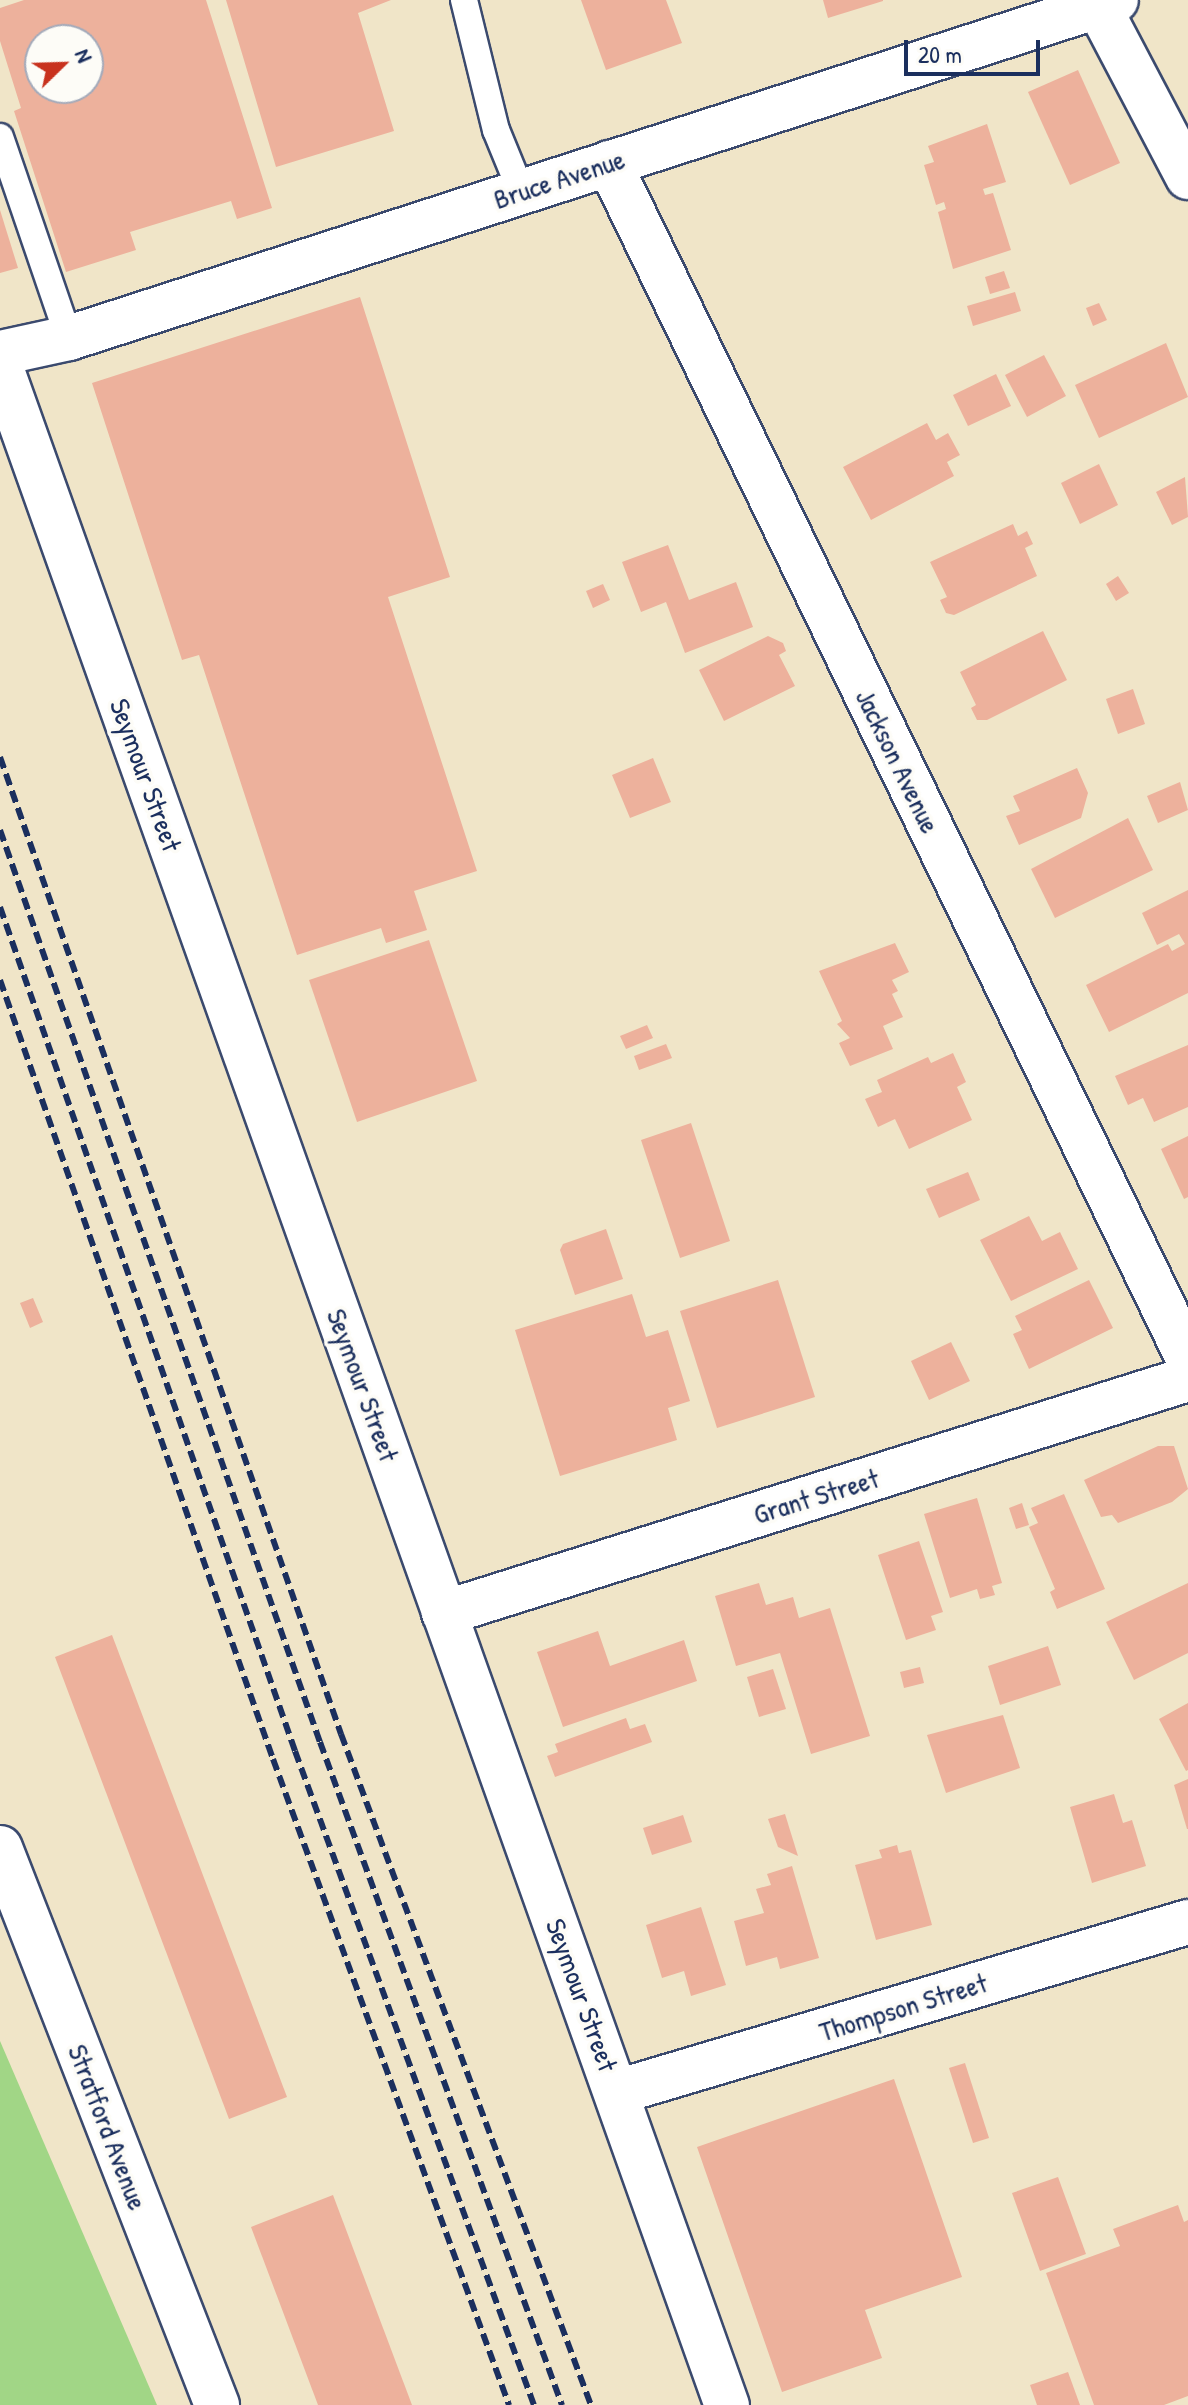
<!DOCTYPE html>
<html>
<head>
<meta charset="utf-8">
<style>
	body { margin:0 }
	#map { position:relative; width:1188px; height:2405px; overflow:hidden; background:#f0e5c8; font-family:"Patrick Hand",sans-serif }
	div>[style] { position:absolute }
	.green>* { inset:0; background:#a1d686 }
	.building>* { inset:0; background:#edb19c }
	.roads { filter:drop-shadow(2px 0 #3b4a6e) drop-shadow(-2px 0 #3b4a6e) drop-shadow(0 2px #3b4a6e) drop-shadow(0 -2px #3b4a6e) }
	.service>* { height:26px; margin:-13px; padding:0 13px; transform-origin:13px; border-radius:13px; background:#fff }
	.minor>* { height:44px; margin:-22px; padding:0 22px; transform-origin:22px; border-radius:22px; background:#fff }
	.tertiary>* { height:44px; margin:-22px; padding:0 22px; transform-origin:22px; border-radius:22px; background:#fff }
	.secondary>* { height:44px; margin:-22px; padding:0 22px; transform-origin:22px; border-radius:22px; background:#fff }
	.rail>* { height:6px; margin-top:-3px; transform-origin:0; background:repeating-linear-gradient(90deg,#1b2f5e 0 12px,transparent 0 18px) }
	span { translate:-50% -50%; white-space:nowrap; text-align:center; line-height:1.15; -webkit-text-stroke:7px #fdfcf7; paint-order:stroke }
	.street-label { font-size:28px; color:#1b2f5e }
	.north { position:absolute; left:24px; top:24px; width:80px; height:80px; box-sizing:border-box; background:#fdfcf7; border:2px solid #a3aaba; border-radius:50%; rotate:67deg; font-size:22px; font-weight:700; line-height:32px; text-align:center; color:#1b2f5e }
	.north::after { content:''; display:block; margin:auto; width:28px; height:36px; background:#c8321e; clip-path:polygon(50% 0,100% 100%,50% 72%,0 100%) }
	.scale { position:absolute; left:904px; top:40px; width:136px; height:36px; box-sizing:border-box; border:4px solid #1b2f5e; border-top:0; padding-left:10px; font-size:24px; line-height:28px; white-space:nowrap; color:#1b2f5e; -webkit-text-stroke:6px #fdfcf7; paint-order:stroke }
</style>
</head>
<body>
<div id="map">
	<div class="green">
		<i style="clip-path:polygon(0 2041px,157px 2405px,0 2405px)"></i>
	</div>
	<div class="building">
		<i style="clip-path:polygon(evenodd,24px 0,206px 0,272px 208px,237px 219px,231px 201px,130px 232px,136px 250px,66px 272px,14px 111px,21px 108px,0 41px,0 8px,24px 0,40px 40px,88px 40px,88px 88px,40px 88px,40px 40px)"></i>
		<i style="clip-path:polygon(226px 0,391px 0,358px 13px,394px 131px,276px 167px)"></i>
		<i style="clip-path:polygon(581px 0,666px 0,682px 43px,606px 70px)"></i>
		<i style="clip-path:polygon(823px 0,883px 0,883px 1px,828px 18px)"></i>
		<i style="clip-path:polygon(1078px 70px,1120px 163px,1070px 185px,1028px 92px)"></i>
		<i style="clip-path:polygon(987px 124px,1006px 182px,983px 189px,985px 195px,993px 193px,1011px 250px,953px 269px,938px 212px,946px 209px,944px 202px,936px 205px,924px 165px,934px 162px,928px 146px)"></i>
		<i style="clip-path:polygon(0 210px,18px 268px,0 273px)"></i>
		<i style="clip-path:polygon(1004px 271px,1010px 288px,990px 294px,985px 277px)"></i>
		<i style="clip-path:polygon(1015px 292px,1021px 311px,973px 326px,967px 306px)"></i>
		<i style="clip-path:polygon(360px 297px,450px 577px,388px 597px,477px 871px,414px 891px,427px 930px,386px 943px,381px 928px,297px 955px,199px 655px,182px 660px,92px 383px)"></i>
		<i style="clip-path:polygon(1099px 303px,1107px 320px,1093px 326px,1086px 308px)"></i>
		<i style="clip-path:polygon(1166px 343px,1188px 397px,1099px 438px,1075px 385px)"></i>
		<i style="clip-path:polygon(1044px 355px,1066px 396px,1027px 417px,1005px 375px)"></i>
		<i style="clip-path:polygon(996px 374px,1011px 406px,968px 426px,953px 395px)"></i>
		<i style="clip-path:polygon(927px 423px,936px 440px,948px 433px,960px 455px,947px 462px,954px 476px,871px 520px,843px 467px)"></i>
		<i style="clip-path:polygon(1099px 464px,1118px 505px,1080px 524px,1061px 483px)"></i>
		<i style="clip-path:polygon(1185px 477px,1188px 517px,1172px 525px,1156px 492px)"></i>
		<i style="clip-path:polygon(1013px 524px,1018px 536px,1027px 531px,1033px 544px,1025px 548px,1037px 576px,954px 615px,946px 613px,940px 600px,947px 597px,930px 562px)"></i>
		<i style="clip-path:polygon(668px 545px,689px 600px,736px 582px,753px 627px,685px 653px,666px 602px,641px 612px,622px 562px)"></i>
		<i style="clip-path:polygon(1118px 576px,1129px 593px,1116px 601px,1106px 584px)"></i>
		<i style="clip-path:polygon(603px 584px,610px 600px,593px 608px,586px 591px)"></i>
		<i style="clip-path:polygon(1043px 631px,1067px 680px,987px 720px,977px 720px,971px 708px,976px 705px,960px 672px)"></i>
		<i style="clip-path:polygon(768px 636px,783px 643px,786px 651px,779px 655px,795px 686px,724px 721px,699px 670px)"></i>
		<i style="clip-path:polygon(1133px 689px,1145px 724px,1118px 734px,1106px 699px)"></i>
		<i style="clip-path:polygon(653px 758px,671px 802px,630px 818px,612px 775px)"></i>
		<i style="clip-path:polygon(1077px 768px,1088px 793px,1081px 818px,1019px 845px,1006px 816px,1020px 811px,1013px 796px)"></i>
		<i style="clip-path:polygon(1180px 782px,1188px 810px,1158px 823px,1147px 796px)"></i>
		<i style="clip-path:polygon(1128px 818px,1153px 870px,1055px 918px,1031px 869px)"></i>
		<i style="clip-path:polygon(1188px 890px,1188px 993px,1109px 1032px,1086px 985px,1168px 944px,1172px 951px,1185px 944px,1179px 934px,1157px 945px,1142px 913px)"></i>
		<i style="clip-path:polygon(429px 940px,477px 1081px,357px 1122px,309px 980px)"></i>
		<i style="clip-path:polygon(895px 943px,909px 972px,892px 980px,898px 991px,892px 994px,903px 1017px,883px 1026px,893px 1049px,850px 1066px,839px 1043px,850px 1038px,837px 1024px,842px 1021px,819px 971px)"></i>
		<i style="clip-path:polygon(647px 1025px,653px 1038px,626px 1049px,620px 1036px)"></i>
		<i style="clip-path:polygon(666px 1044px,672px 1058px,639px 1070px,634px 1056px)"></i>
		<i style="clip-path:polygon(1188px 1045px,1188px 1107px,1154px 1122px,1143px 1098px,1128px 1105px,1115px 1076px)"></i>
		<i style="clip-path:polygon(953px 1053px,966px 1082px,957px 1087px,972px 1120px,909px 1149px,895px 1119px,878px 1127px,865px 1099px,882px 1092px,877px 1080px,928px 1057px,931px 1063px)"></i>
		<i style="clip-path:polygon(691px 1123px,730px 1241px,680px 1258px,641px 1140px)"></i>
		<i style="clip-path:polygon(1188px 1136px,1188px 1197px,1184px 1199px,1161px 1149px)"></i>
		<i style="clip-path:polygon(968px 1172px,980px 1200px,939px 1218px,926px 1189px)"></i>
		<i style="clip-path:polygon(1029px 1216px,1042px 1241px,1060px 1232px,1078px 1269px,1011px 1301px,980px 1240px)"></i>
		<i style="clip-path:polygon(606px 1229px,623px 1279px,575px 1295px,560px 1250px,563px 1244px)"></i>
		<i style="clip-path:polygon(778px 1280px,815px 1397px,717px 1428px,680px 1311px)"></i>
		<i style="clip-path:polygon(1089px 1280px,1113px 1328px,1029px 1369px,1013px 1334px,1022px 1330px,1015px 1316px)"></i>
		<i style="clip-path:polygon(632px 1294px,646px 1337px,668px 1330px,690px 1401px,668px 1408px,677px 1440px,560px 1476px,515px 1330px)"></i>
		<i style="clip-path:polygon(33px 1298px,43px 1322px,30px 1328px,20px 1303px)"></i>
		<i style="clip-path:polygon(951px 1342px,970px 1381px,929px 1400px,911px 1361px)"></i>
		<i style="clip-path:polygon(1158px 1446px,1174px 1446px,1188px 1489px,1172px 1502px,1118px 1523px,1112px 1515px,1101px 1517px,1084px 1480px)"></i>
		<i style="clip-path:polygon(1064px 1494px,1105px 1589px,1057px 1609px,1050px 1592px,1055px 1589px,1029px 1527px,1038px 1523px,1031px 1508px)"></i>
		<i style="clip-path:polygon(977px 1498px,1002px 1583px,992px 1586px,995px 1595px,980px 1599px,977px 1589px,950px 1598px,924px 1514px)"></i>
		<i style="clip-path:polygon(1022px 1503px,1029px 1525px,1016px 1529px,1009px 1508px)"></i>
		<i style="clip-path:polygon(919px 1541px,943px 1612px,931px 1616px,936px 1630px,906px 1640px,878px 1555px)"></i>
		<i style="clip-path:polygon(759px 1583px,766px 1605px,793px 1597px,799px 1618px,830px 1608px,870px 1736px,811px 1754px,780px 1653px,736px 1666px,715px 1596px)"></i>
		<i style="clip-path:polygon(1188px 1583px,1188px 1653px,1134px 1680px,1106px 1622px)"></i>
		<i style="clip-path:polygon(598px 1631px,610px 1666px,684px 1640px,697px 1681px,563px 1727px,537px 1652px)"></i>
		<i style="clip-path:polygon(112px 1635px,287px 2097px,229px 2119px,55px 1657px)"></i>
		<i style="clip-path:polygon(1048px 1646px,1061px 1685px,1000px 1705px,988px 1666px)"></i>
		<i style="clip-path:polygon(920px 1667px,924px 1683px,904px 1688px,900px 1672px)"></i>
		<i style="clip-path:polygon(773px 1669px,786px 1709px,759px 1717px,747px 1677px)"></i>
		<i style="clip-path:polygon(1188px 1703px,1188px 1770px,1186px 1771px,1159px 1719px)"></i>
		<i style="clip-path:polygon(1003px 1715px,1020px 1768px,946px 1793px,927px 1735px)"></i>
		<i style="clip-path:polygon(626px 1718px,630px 1729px,645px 1724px,652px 1742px,555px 1777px,547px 1756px,558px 1752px,555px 1744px)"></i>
		<i style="clip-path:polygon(1188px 1779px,1188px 1829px,1187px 1829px,1174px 1785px)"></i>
		<i style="clip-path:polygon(1114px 1794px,1123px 1823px,1132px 1820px,1146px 1866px,1092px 1883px,1070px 1807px)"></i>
		<i style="clip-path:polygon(785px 1814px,798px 1856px,778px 1847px,768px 1819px)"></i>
		<i style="clip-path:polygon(683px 1815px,692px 1842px,652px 1855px,643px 1828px)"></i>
		<i style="clip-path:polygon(897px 1845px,899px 1853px,911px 1850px,932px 1925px,876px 1940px,855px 1865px,882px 1858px,879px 1850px)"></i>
		<i style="clip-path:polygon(792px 1866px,819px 1958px,780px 1969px,777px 1957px,746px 1966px,734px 1921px,764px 1913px,756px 1889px,771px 1885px,767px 1874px)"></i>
		<i style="clip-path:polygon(701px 1907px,726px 1985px,691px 1996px,684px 1971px,662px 1978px,646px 1925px)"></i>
		<i style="clip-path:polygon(965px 2063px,989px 2138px,973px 2143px,949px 2068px)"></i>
		<i style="clip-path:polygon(894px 2079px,962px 2277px,865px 2310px,882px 2358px,782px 2392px,697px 2147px)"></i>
		<i style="clip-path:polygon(1058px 2177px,1086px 2254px,1040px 2271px,1012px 2193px)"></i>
		<i style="clip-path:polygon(333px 2195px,412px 2405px,318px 2405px,251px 2227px)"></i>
		<i style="clip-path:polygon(1178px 2205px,1184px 2222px,1188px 2220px,1188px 2396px,1164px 2405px,1094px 2405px,1046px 2273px,1120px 2246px,1113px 2229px)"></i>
		<i style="clip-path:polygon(1068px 2372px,1080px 2405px,1037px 2405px,1030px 2385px)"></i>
	</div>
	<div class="roads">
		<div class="service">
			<i style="left:464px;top:0;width:134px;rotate:76.2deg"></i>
			<i style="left:496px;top:130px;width:66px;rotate:67.7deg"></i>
			<i style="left:0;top:137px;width:213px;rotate:71.1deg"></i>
		</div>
		<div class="minor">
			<i style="left:1095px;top:0;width:200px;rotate:62.3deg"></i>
			<i style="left:609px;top:163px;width:1328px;rotate:64.15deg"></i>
			<i style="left:0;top:365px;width:2166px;rotate:70.39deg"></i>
			<i style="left:444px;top:1613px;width:780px;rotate:-17.46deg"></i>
			<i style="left:617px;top:2092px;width:596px;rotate:-16.58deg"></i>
		</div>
		<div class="tertiary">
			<i style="left:0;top:353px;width:71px;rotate:-12.3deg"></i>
			<i style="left:69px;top:338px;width:1100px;rotate:-17.89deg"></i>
		</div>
		<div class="secondary">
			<i style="left:0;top:1848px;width:598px;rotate:68.71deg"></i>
		</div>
	</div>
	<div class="rail">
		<i style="left:0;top:757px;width:1035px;rotate:70.76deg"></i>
		<i style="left:341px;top:1734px;width:716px;rotate:69.57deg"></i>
		<i style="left:0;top:830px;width:967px;rotate:70.67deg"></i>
		<i style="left:320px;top:1742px;width:706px;rotate:69.95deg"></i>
		<i style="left:0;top:907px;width:894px;rotate:70.73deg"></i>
		<i style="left:295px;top:1751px;width:696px;rotate:69.93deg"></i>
		<i style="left:0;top:980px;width:825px;rotate:70.69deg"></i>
		<i style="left:273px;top:1759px;width:688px;rotate:69.93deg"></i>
	</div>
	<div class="street-label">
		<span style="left:559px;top:179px;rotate:-18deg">Bruce Avenue</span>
		<span style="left:898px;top:761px;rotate:64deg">Jackson Avenue</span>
		<span style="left:146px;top:775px;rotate:70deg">Seymour Street</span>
		<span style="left:363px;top:1385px;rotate:70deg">Seymour Street</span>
		<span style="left:816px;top:1496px;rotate:-17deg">Grant Street</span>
		<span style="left:582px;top:1995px;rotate:70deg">Seymour Street</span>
		<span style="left:903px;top:2007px;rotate:-17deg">Thompson Street</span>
		<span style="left:108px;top:2127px;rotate:69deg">Stratford Avenue</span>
	</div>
	<div class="north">N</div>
	<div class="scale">20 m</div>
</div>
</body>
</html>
